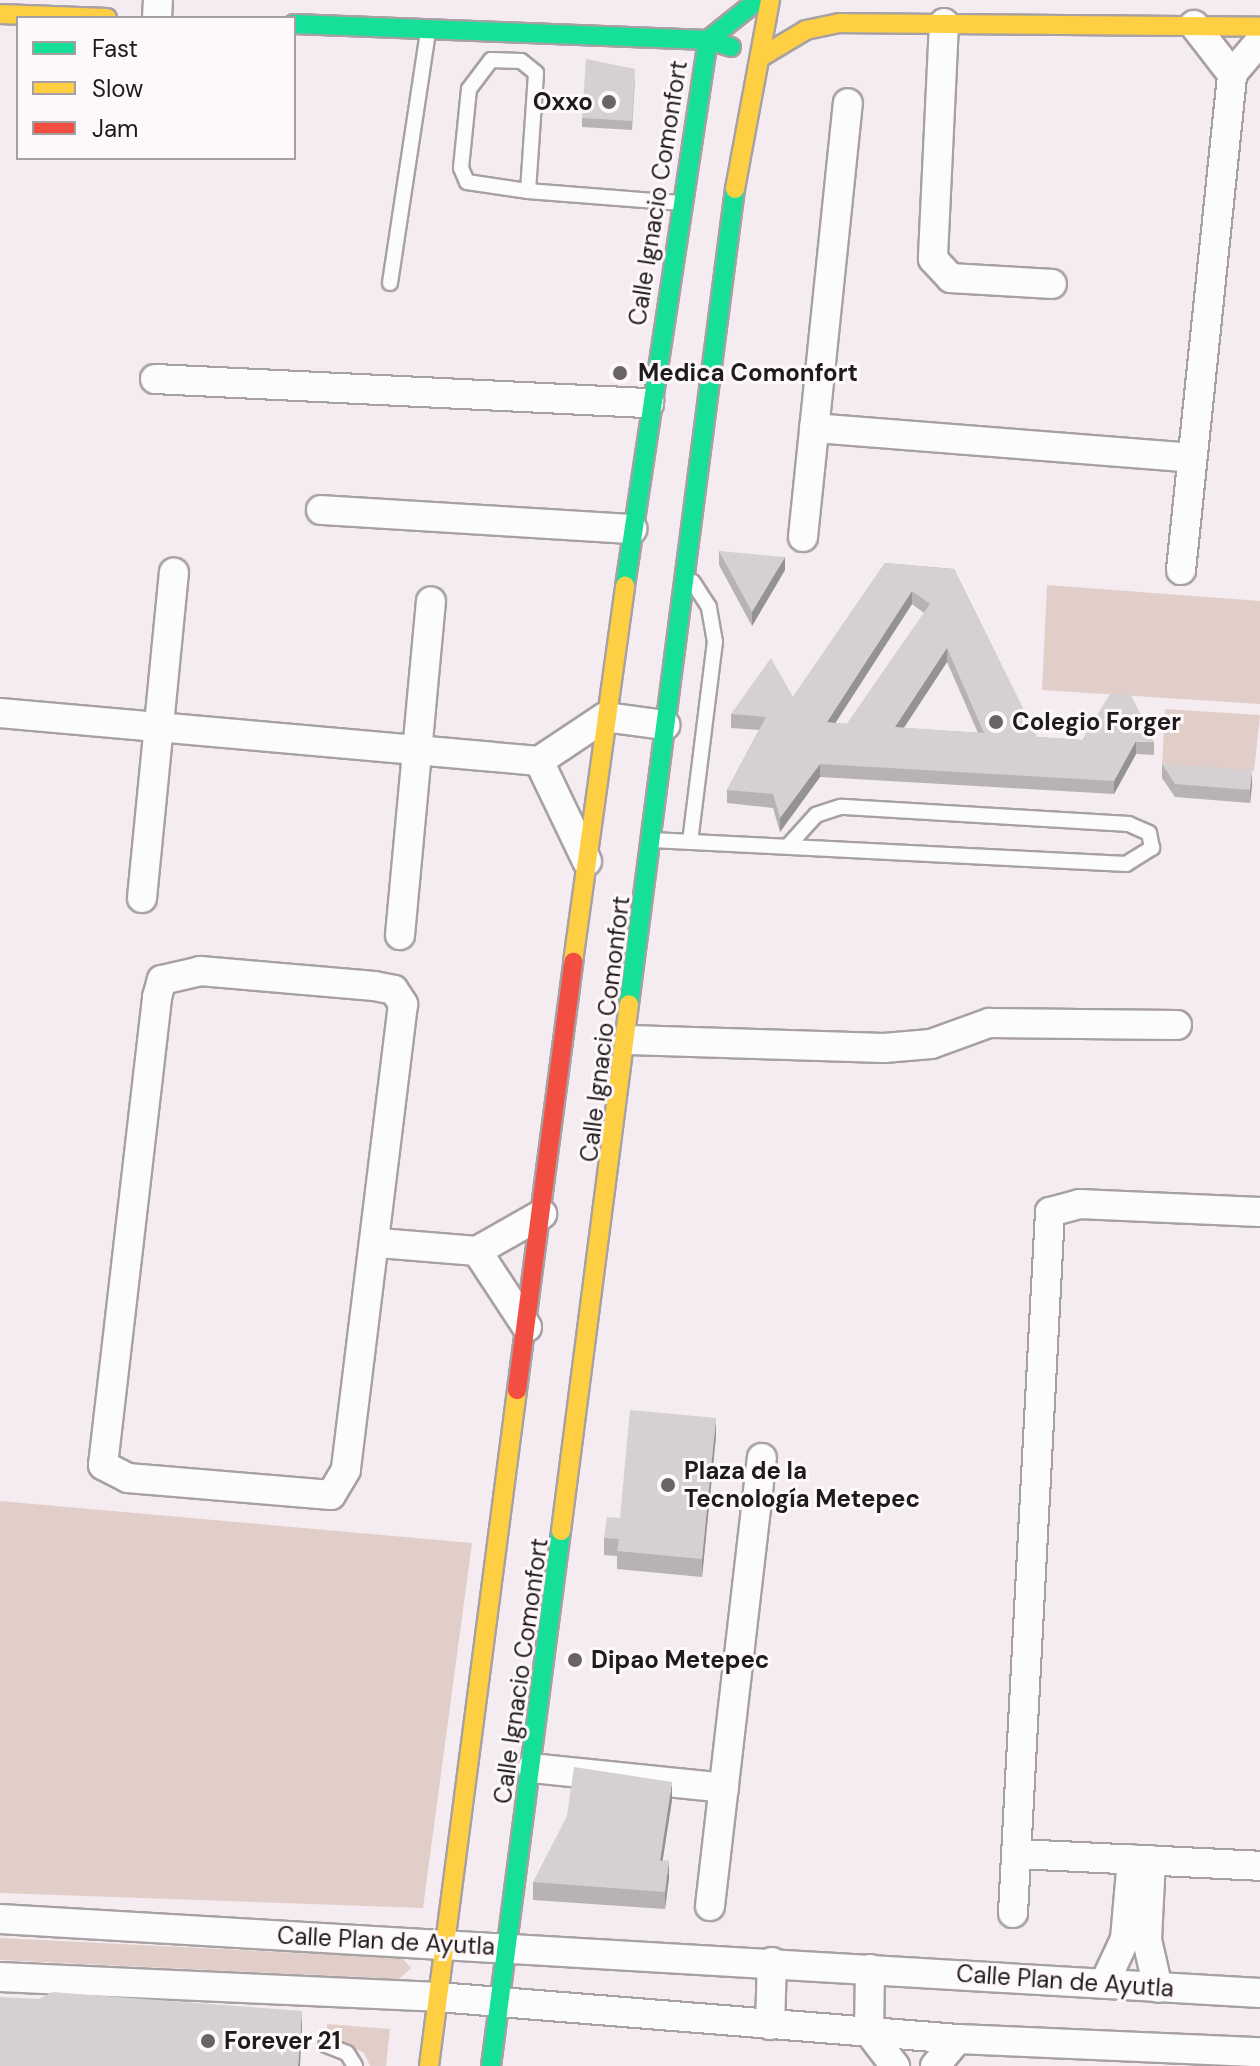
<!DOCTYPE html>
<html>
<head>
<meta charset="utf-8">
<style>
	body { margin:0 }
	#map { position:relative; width:1260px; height:2066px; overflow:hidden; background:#f4ecf0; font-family:"DM Sans",sans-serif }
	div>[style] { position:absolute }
	.green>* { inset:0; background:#e2cec9 }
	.roads { filter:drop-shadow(2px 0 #a7a1a4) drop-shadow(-2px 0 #a7a1a4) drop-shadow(0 2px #a7a1a4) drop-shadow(0 -2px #a7a1a4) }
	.lane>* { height:14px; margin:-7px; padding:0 7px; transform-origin:7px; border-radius:7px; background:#fdfcfd }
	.street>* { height:28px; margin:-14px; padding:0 14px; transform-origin:14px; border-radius:14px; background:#fdfcfd }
	.fast>* { height:18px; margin:-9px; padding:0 9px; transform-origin:9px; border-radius:9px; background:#16e098 }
	.slow>* { height:18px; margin:-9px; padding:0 9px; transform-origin:9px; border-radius:9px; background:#ffcf43 }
	.jam>* { height:18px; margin:-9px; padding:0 9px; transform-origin:9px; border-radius:9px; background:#f24e42 }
	.wall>* { inset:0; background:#b7b3b5 }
	.shaded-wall>* { inset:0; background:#959294 }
	.building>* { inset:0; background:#d5d0d3 }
	.dots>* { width:22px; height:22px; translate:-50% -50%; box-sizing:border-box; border:4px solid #fff8fb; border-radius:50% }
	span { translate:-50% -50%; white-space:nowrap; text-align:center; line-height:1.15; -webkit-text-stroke:6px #fff8fb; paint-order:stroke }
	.poi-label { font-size:24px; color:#1f1a1c; font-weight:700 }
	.right { translate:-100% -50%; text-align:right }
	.left { translate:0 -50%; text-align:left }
	.street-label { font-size:24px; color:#1f1a1c }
	.legend { position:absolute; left:16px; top:16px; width:280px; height:144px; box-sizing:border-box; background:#fff8fb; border:2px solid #a59fa2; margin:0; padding:10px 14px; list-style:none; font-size:24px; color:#1f1a1c }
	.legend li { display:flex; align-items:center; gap:16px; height:40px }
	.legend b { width:40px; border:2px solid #a59fa2 }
</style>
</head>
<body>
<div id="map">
	<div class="green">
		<i style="clip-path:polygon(1047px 585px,1260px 601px,1260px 704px,1042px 690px)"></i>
		<i style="clip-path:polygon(1165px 709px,1260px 715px,1254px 771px,1162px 765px)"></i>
		<i style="clip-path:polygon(0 1501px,472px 1543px,423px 1908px,0 1893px)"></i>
		<i style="clip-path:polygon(0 1938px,402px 1958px,411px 1968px,399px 1979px,0 1960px)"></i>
		<i style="clip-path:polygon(327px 2024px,390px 2029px,386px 2066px,370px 2066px,364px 2053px,327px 2034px)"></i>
	</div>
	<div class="roads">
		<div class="lane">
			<i style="left:528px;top:191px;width:118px;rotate:-86.1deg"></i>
			<i style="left:536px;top:73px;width:19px;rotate:-141deg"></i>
			<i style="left:521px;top:61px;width:30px;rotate:-178deg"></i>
			<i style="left:491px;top:60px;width:36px;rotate:127deg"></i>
			<i style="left:469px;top:89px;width:79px;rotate:95.8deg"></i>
			<i style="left:461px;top:168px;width:15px;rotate:67deg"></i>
			<i style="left:467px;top:182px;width:62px;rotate:8.4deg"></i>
			<i style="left:528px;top:191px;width:151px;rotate:4.5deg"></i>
			<i style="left:390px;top:283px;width:253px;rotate:-81.4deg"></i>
			<i style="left:652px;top:840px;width:475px;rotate:2.9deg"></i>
			<i style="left:1126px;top:864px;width:31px;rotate:-32deg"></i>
			<i style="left:1152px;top:848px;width:15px;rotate:-101deg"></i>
			<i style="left:1149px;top:833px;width:22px;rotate:-156deg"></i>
			<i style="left:1129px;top:824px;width:289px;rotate:-176.6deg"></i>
			<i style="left:840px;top:807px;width:25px;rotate:162deg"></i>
			<i style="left:816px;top:815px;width:42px;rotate:132.1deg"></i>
			<i style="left:690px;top:842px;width:202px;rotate:-82.9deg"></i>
			<i style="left:715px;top:642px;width:36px;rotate:-100deg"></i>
			<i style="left:709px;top:607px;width:30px;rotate:-123deg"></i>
			<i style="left:326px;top:2045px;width:22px;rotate:21deg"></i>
			<i style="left:347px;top:2053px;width:15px;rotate:58deg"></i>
		</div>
		<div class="street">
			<i style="left:157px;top:18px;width:18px;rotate:-87deg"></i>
			<i style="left:944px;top:23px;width:236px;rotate:92.7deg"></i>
			<i style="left:933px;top:259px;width:26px;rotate:47deg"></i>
			<i style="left:951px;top:278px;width:101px;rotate:3.4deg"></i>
			<i style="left:1194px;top:25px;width:62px;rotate:52.2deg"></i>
			<i style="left:155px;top:379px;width:495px;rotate:2.8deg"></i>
			<i style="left:814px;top:428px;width:379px;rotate:4.5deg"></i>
			<i style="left:321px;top:510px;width:312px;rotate:3.5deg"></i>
			<i style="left:803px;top:537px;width:436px;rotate:-84.1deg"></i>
			<i style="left:1181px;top:570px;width:499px;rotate:-84.1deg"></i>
			<i style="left:1232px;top:74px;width:43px;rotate:-49.7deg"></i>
			<i style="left:0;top:713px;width:541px;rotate:5.09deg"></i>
			<i style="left:539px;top:761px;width:79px;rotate:-33.7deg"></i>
			<i style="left:605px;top:717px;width:61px;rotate:7.6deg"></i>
			<i style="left:539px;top:761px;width:111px;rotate:64.4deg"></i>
			<i style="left:142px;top:898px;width:327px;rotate:-84.4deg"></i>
			<i style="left:400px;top:935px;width:335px;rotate:-84.7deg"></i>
			<i style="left:200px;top:971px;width:175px;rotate:4.9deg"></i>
			<i style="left:374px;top:986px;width:20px;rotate:11deg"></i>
			<i style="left:394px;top:990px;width:17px;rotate:57deg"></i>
			<i style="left:403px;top:1004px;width:469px;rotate:97deg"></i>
			<i style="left:346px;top:1470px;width:29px;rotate:121deg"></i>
			<i style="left:331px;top:1495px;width:204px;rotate:-175.2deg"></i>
			<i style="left:128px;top:1478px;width:28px;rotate:-153deg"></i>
			<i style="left:103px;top:1465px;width:471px;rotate:-83.4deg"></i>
			<i style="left:157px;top:997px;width:18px;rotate:-74deg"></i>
			<i style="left:162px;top:980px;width:39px;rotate:-13deg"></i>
			<i style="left:629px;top:1040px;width:255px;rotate:1.8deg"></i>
			<i style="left:884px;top:1048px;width:47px;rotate:-4.9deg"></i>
			<i style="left:931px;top:1044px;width:62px;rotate:-19.9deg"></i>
			<i style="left:989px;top:1023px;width:188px;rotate:0.6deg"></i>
			<i style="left:379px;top:1243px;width:98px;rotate:4.7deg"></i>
			<i style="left:477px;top:1251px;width:75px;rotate:-29.6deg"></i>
			<i style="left:477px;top:1251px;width:91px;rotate:56.7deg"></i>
			<i style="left:532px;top:1768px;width:193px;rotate:5.9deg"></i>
			<i style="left:1018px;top:1854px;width:242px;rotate:2.8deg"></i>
			<i style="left:1151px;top:1860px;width:80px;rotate:92.9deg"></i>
			<i style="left:1147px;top:1940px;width:49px;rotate:77.1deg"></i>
			<i style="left:710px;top:1906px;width:451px;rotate:-83.4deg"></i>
			<i style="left:1013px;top:1913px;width:702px;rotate:-86.98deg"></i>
			<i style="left:1050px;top:1212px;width:30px;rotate:-15deg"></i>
			<i style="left:1079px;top:1204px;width:181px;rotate:2.5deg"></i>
			<i style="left:0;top:1919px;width:1262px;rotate:3.36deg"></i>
			<i style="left:870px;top:1969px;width:63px;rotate:90.9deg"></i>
			<i style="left:869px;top:2032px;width:43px;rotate:52.6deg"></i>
			<i style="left:0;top:1977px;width:438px;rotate:2.6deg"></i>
			<i style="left:438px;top:1997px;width:522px;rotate:4.62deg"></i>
			<i style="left:958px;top:2039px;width:302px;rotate:2.5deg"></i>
			<i style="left:1105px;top:1982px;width:47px;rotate:-65.1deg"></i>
			<i style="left:1125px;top:1939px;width:80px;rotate:-85deg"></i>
			<i style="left:770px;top:2025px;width:63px;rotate:-88.2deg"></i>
			<i style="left:935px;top:2066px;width:35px;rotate:-50deg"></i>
		</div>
		<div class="fast">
			<i style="left:294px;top:24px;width:414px;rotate:2.2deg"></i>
			<i style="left:708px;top:40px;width:24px;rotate:17deg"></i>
			<i style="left:708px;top:40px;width:64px;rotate:-38.7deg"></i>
			<i style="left:625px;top:586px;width:552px;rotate:-81.36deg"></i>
			<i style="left:629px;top:1004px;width:822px;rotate:-82.59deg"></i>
			<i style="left:491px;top:2066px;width:540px;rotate:-82.55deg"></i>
		</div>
		<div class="slow">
			<i style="left:0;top:14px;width:107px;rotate:2.1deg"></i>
			<i style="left:761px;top:57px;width:52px;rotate:-31deg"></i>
			<i style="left:806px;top:30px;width:34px;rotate:-12deg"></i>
			<i style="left:839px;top:23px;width:421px;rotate:0.5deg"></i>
			<i style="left:735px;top:189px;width:192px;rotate:-79.5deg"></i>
			<i style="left:573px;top:962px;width:380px;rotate:-82.1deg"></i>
			<i style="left:561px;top:1531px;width:531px;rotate:-82.65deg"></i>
			<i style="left:429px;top:2066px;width:682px;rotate:-82.58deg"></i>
		</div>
		<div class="jam">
			<i style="left:517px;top:1390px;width:432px;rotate:-82.5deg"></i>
		</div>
	</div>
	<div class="wall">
		<i style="clip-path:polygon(635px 78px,632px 130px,582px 127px,582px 118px)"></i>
		<i style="clip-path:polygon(719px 551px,785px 570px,752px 626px,719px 565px)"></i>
		<i style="clip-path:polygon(evenodd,885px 563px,954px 569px,1037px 737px,1082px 740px,1154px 742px,1154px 755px,1136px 754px,1114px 794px,820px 777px,780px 832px,773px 808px,727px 803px,727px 790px,759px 730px,731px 728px,731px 714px,793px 697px,885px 563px,912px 604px,924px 613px,847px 724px,835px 723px,912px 604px,885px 563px,947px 662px,978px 733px,904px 728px,947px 662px)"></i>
		<i style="clip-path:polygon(1162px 764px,1252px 784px,1250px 803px,1175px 797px,1162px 778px)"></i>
		<i style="clip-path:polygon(716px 1436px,702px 1577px,617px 1569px,617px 1556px,604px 1555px,604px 1538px,620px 1518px)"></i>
		<i style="clip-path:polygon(672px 1800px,662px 1861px,669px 1878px,665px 1909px,533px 1900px,533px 1882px)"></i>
	</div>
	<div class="shaded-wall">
		<i style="clip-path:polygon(785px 557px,785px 570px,752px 626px,752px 612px)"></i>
		<i style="clip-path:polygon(912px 591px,912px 604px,827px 736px,827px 722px)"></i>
		<i style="clip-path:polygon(947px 648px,947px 662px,895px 741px,895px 727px)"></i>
		<i style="clip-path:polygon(1136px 741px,1136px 754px,1114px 794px,1114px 781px)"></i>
		<i style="clip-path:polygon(820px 764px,820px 777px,780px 832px,780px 818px)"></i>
		<i style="clip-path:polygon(1252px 770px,1252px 784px,1250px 803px,1250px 790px)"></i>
		<i style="clip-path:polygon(716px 1418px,716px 1436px,702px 1577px,702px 1559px)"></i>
		<i style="clip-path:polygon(672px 1782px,672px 1800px,660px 1878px,660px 1861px)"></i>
		<i style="clip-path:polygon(669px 1860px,669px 1878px,665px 1909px,665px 1892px)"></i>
		<i style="clip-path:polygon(302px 2011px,302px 2028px,300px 2066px,298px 2066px)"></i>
	</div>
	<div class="building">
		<i style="clip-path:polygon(586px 59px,635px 69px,632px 121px,582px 118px)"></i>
		<i style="clip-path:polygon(719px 551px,785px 557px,752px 612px)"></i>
		<i style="clip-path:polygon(evenodd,885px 563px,954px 569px,1037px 737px,1082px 740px,1110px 694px,1131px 695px,1154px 742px,1136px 741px,1114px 781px,820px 764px,780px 818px,773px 794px,727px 790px,766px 717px,731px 714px,771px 658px,793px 697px,885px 563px,912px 591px,930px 604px,847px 724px,827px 722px,912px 591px,885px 563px,947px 648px,984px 733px,895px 727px,947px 648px)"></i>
		<i style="clip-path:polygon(1162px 764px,1252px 770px,1250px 790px,1175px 784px)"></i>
		<i style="clip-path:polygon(630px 1410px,716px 1418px,702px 1559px,617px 1551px,619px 1539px,604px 1538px,607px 1517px,620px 1518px)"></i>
		<i style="clip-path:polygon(574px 1767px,672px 1782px,660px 1861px,669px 1860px,665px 1892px,533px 1882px,567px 1816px)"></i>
		<i style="clip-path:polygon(52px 1992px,302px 2011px,298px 2066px,0 2066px,0 1997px,39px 1999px)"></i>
	</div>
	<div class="dots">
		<i style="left:609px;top:102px;background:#6a6466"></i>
		<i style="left:620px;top:373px;background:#6a6466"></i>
		<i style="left:996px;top:722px;background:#6a6466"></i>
		<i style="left:668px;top:1485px;background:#6a6466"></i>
		<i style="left:575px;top:1660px;background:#6a6466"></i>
		<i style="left:208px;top:2041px;background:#6a6466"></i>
	</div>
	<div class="poi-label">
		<span class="right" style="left:593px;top:102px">Oxxo</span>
		<span class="left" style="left:638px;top:373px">Medica Comonfort</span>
		<span class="left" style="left:1012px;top:722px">Colegio Forger</span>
		<span class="left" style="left:684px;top:1485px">Plaza de la<br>Tecnología Metepec</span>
		<span class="left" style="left:591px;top:1660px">Dipao Metepec</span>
		<span class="left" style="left:224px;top:2041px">Forever 21</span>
	</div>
	<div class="street-label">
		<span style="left:658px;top:193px;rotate:-81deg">Calle Ignacio Comonfort</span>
		<span style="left:605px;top:1029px;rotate:-83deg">Calle Ignacio Comonfort</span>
		<span style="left:521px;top:1671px;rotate:-82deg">Calle Ignacio Comonfort</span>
		<span style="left:386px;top:1941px;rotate:3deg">Calle Plan de Ayutla</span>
		<span style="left:1065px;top:1981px;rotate:4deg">Calle Plan de Ayutla</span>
	</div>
	<ul class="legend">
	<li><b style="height:10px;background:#16e098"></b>Fast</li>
	<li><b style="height:10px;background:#ffcf43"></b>Slow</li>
	<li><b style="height:10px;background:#f24e42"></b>Jam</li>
	</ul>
</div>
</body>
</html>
